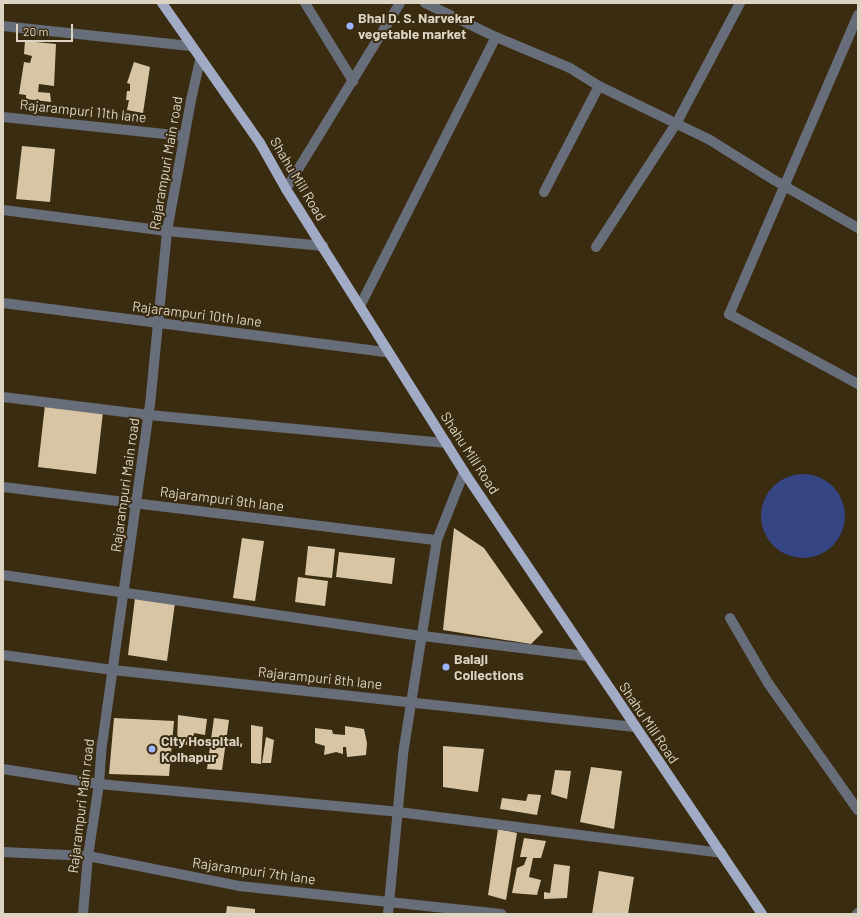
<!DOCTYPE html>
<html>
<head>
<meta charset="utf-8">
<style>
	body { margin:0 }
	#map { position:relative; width:861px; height:917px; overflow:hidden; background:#3a2c11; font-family:Barlow,sans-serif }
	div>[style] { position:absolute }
	.water>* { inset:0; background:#354483 }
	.round { border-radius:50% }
	.building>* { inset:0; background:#d7c5a6 }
	.minor>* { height:10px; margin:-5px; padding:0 5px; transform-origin:5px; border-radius:5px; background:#686d7a }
	.major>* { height:10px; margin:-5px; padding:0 5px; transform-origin:5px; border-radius:5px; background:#a2abc5 }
	.dots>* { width:11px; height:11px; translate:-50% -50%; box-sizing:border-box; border:2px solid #3a2c11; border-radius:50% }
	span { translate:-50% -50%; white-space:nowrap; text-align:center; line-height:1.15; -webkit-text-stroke:4px #3a2c11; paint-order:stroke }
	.poi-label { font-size:14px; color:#dcd3c3; font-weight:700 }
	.left { translate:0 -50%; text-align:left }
	.street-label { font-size:14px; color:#dcd3c3 }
	.frame { position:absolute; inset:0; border:4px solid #dcd3c3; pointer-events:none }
	.scale { position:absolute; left:16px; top:24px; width:57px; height:18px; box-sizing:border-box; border:2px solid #dcd3c3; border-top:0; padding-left:5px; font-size:12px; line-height:14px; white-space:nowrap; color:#dcd3c3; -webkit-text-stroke:3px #3a2c11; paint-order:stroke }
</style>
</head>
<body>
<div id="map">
	<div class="water">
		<i class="round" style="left:761px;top:474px;width:84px;height:84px"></i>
	</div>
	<div class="building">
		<i style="clip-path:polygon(25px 41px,56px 44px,54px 86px,39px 84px,38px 92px,50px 93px,51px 102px,26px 99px,26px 95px,19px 94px,24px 62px,30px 63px,32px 56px,24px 54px)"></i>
		<i style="clip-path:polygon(134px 62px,150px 67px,143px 113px,127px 110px,129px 100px,126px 100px,127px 91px,130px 91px,130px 84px,127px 83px)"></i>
		<i style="clip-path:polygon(22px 146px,55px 149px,50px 202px,16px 199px)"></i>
		<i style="clip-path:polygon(45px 405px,103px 412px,96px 474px,38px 467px)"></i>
		<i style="clip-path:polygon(454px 528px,484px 548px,543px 632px,531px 644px,443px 630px)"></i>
		<i style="clip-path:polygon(242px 538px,264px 541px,255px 601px,233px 598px)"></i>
		<i style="clip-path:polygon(308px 546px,335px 549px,332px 578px,305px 575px)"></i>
		<i style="clip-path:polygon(339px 552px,395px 558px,392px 584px,336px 577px)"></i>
		<i style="clip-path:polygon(298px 577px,328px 581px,325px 606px,295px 602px)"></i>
		<i style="clip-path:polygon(135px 598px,175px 603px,167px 661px,128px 655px)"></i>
		<i style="clip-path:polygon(178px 715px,207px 719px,205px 735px,194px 733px,193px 746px,177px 743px)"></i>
		<i style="clip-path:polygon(114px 718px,174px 721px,169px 776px,109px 774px)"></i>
		<i style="clip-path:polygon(214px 718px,229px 720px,222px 770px,207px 769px)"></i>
		<i style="clip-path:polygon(251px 725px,263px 727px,261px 764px,251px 763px)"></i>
		<i style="clip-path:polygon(345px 726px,364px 729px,367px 743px,366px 755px,347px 757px,346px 747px,343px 747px,343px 754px,336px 752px,324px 755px,325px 746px,315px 743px,315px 728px,332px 730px,333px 734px,345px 735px)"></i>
		<i style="clip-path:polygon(266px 737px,274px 740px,271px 763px,262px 763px)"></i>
		<i style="clip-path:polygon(443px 746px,484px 749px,478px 792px,443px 787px)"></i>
		<i style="clip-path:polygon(591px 767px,622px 771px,614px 829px,580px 822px)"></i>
		<i style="clip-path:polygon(555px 770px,571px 771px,567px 799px,551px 794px)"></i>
		<i style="clip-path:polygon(528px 794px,541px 795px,537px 815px,500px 809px,502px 798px,526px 801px)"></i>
		<i style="clip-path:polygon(498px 829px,517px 833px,506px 900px,488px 895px)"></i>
		<i style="clip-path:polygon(524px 838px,546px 841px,541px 858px,533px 858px,529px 877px,541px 880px,537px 895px,512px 893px,517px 868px,524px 865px,527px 857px,520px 857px)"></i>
		<i style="clip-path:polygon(554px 864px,570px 866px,567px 898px,544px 899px,544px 892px,550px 893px)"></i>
		<i style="clip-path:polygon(599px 871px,634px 877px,628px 914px,592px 914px)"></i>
		<i style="clip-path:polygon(227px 906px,255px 909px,255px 914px,226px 914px)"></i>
	</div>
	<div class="minor">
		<i style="left:305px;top:3px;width:92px;rotate:58.4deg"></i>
		<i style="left:425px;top:3px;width:79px;rotate:25.6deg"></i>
		<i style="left:496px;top:37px;width:80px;rotate:22.7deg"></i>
		<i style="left:570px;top:68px;width:34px;rotate:32deg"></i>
		<i style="left:599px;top:86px;width:123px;rotate:25.9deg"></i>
		<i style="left:710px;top:140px;width:75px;rotate:32deg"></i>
		<i style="left:774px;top:180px;width:97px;rotate:29.7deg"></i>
		<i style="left:858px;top:15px;width:326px;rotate:113.3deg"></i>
		<i style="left:729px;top:314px;width:147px;rotate:28.5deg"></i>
		<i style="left:3px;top:26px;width:188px;rotate:6.1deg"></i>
		<i style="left:3px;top:117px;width:182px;rotate:6deg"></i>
		<i style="left:286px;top:189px;width:218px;rotate:-58.5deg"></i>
		<i style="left:544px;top:192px;width:119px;rotate:-62.6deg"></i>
		<i style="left:3px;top:210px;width:165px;rotate:7.3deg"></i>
		<i style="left:167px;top:231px;width:157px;rotate:5.5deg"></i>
		<i style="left:596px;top:247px;width:147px;rotate:-57deg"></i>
		<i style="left:676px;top:124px;width:137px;rotate:-62.1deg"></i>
		<i style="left:3px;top:303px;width:387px;rotate:7.3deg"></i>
		<i style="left:360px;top:306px;width:301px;rotate:-63.2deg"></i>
		<i style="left:3px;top:397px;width:147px;rotate:7deg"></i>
		<i style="left:149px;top:415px;width:299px;rotate:5.4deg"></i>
		<i style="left:3px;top:487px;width:437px;rotate:7deg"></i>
		<i style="left:3px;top:575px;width:424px;rotate:8.3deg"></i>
		<i style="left:423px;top:636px;width:165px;rotate:7deg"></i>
		<i style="left:730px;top:618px;width:75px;rotate:59.7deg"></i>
		<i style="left:768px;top:683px;width:156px;rotate:54.7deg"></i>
		<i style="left:3px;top:655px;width:111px;rotate:7.8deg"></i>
		<i style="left:113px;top:670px;width:525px;rotate:6.23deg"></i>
		<i style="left:3px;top:769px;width:97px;rotate:8.9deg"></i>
		<i style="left:99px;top:784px;width:300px;rotate:5.3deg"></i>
		<i style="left:398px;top:812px;width:326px;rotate:7.2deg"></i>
		<i style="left:3px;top:852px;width:85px;rotate:2.7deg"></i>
		<i style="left:88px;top:856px;width:154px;rotate:11.2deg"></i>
		<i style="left:239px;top:886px;width:264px;rotate:6.1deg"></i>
		<i style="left:83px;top:914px;width:58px;rotate:-85.1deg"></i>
		<i style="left:88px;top:856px;width:73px;rotate:-81.3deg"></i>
		<i style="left:99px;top:784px;width:39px;rotate:-86deg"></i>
		<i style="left:102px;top:745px;width:343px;rotate:-82deg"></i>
		<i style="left:150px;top:405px;width:175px;rotate:-84.4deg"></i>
		<i style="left:167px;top:231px;width:133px;rotate:-79.6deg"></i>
		<i style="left:191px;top:100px;width:41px;rotate:-77.3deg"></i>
		<i style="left:388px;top:914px;width:161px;rotate:-84.6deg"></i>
		<i style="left:403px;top:754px;width:217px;rotate:-81deg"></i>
		<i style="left:437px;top:540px;width:73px;rotate:-68.3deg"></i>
		<i style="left:857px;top:914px;width:1px;rotate:-45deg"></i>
	</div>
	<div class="major">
		<i style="left:162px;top:3px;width:171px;rotate:55deg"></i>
		<i style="left:260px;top:143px;width:53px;rotate:60.5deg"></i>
		<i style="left:286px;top:189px;width:334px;rotate:57.8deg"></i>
		<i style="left:464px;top:472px;width:533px;rotate:56.01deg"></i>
	</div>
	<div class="dots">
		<i style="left:350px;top:26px;background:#9db4fd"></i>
		<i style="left:446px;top:667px;background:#9db4fd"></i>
		<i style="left:152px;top:749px;background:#9db4fd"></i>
	</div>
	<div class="poi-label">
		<span class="left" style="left:358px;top:26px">Bhai D. S. Narvekar<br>vegetable market</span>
		<span class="left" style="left:454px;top:667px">Balaji<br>Collections</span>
		<span class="left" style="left:161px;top:749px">City Hospital,<br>Kolhapur</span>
	</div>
	<div class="street-label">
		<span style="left:83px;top:111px;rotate:6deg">Rajarampuri 11th lane</span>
		<span style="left:166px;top:163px;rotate:-80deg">Rajarampuri Main road</span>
		<span style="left:298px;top:179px;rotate:59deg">Shahu Mill Road</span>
		<span style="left:197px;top:314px;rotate:7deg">Rajarampuri 10th lane</span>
		<span style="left:470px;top:453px;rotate:57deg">Shahu Mill Road</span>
		<span style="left:125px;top:485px;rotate:-82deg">Rajarampuri Main road</span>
		<span style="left:222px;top:499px;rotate:7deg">Rajarampuri 9th lane</span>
		<span style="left:320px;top:678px;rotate:6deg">Rajarampuri 8th lane</span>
		<span style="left:649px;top:723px;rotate:56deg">Shahu Mill Road</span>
		<span style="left:81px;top:806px;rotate:-83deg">Rajarampuri Main road</span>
		<span style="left:254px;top:871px;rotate:8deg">Rajarampuri 7th lane</span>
	</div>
	<div class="frame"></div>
	<div class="scale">20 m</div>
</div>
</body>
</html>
